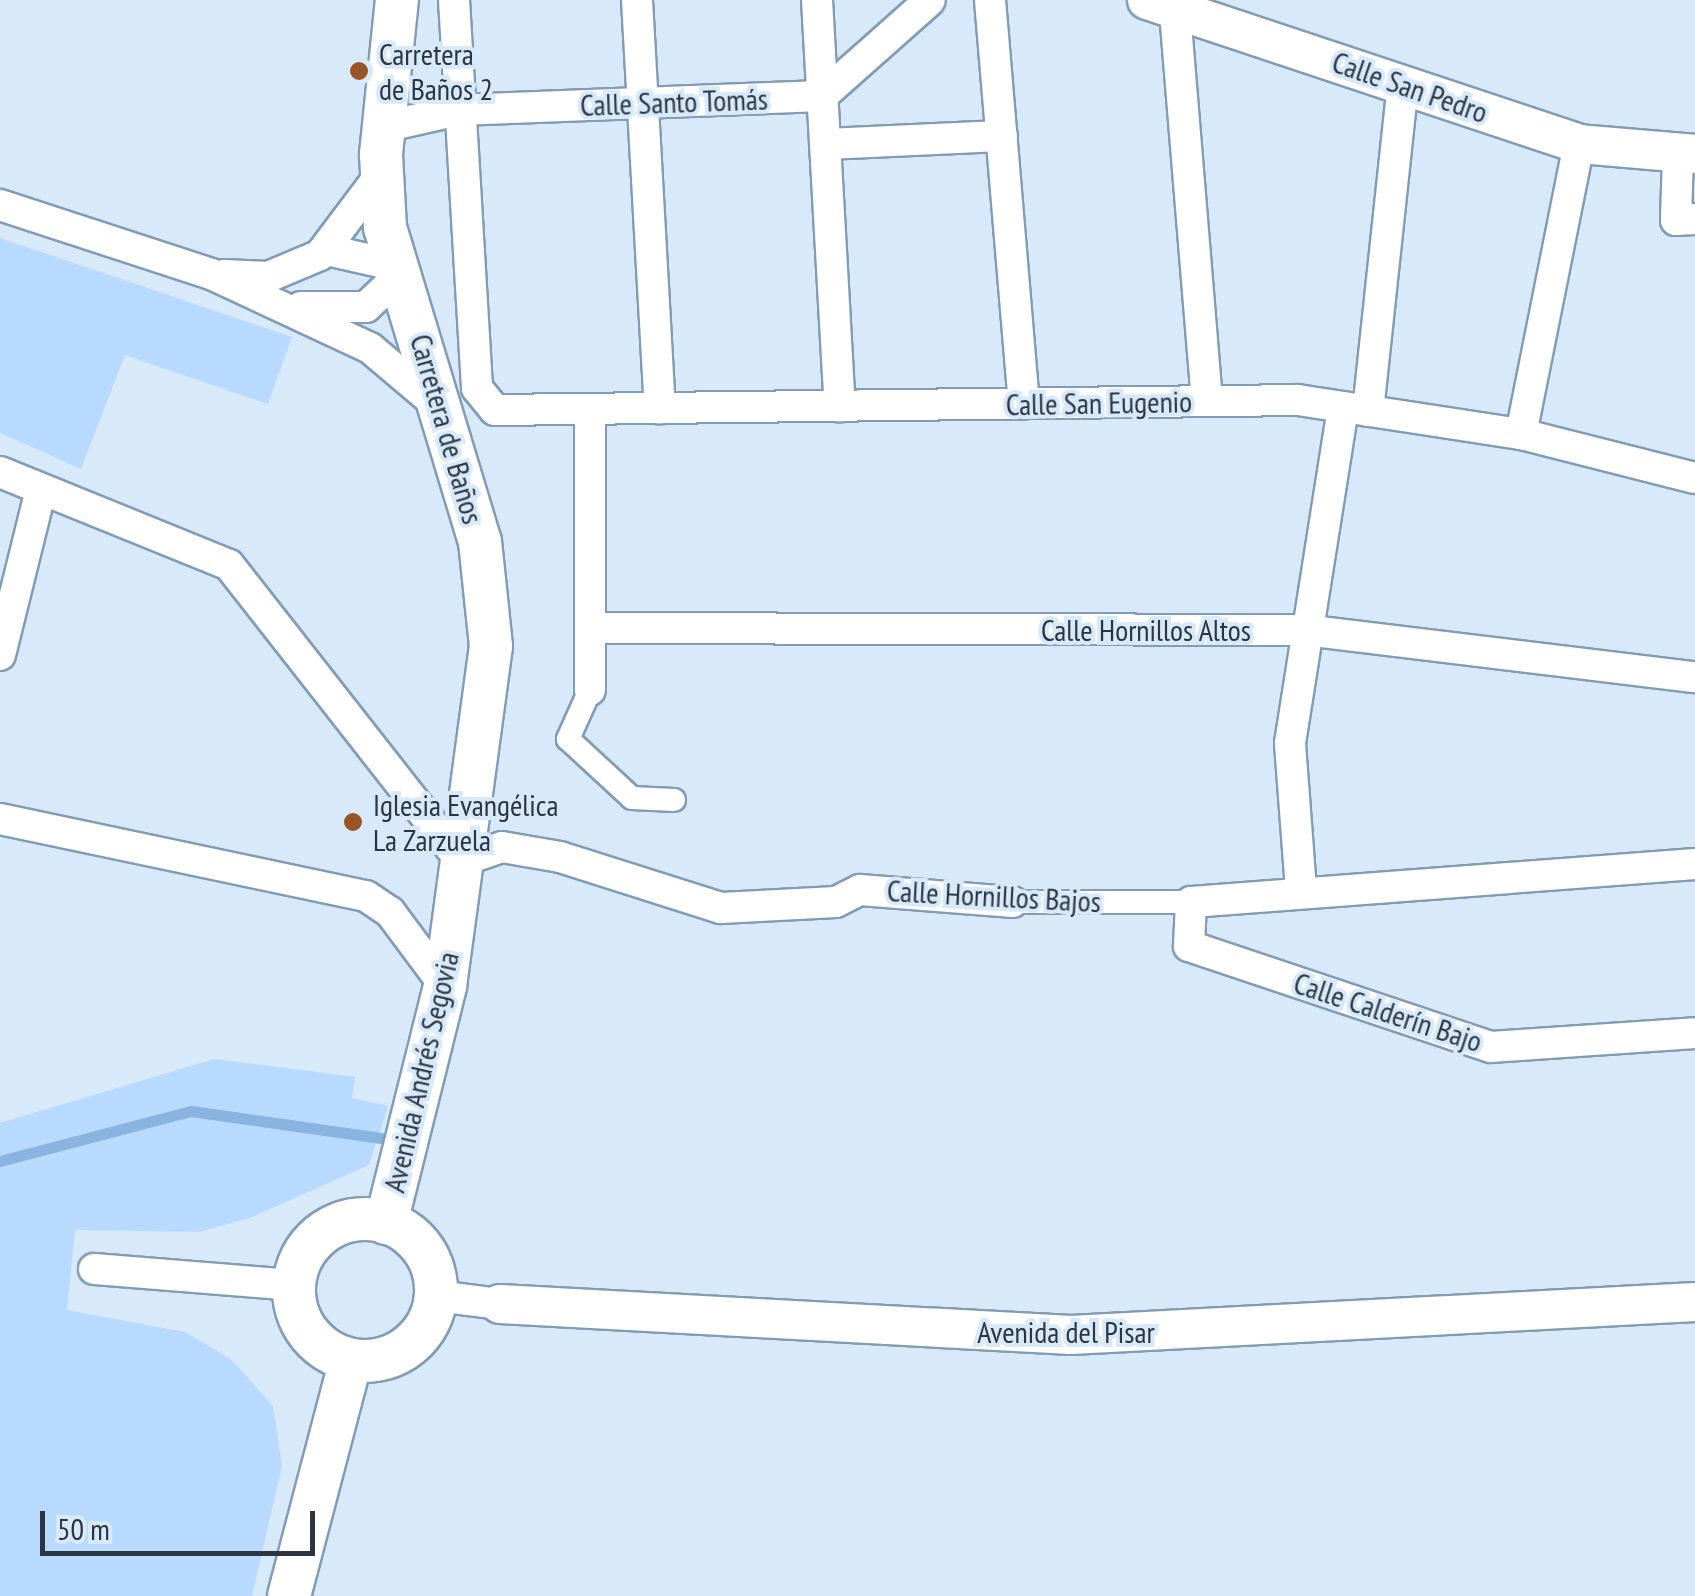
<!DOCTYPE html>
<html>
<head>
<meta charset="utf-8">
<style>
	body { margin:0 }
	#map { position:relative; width:1695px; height:1596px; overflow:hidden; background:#d8e9fa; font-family:"PT Sans Narrow",sans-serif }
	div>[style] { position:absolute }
	.green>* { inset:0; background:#b7dafe }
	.stream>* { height:11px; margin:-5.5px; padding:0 5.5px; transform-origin:5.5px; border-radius:5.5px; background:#89b4e0 }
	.roads { filter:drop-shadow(2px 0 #819cb6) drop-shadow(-2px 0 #819cb6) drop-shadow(0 2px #819cb6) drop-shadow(0 -2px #819cb6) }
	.pedestrian>* { height:22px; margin:-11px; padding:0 11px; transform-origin:11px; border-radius:11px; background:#fff }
	.minor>* { height:30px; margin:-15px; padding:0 15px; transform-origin:15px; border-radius:15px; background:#fff }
	.tertiary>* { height:38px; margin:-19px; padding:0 19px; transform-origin:19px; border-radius:19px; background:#fff }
	.secondary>* { height:42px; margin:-21px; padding:0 21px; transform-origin:21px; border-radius:21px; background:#fff }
	.secondary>.ring { margin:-21px; padding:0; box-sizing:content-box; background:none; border:42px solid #fff; border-radius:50% }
	.dots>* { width:28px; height:28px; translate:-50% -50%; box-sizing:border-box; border:5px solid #d8e9fa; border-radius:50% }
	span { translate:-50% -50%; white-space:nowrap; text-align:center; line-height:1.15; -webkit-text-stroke:8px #d8e9fa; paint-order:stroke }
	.poi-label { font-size:30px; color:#2b3641 }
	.left { translate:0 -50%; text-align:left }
	.street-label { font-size:30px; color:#2b3641 }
	.scale { position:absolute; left:40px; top:1511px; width:275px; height:45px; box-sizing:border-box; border:5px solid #2b3641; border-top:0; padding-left:12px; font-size:30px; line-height:35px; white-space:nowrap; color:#2b3641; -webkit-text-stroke:8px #d8e9fa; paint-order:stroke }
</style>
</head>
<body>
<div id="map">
	<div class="green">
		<i style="clip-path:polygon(0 238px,292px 337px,268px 404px,125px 355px,81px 469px,0 433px)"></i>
		<i style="clip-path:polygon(214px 1059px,355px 1077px,352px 1098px,388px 1106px,369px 1165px,250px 1218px,198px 1232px,75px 1230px,67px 1310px,185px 1332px,232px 1360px,273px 1406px,282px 1466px,252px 1596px,0 1596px,0 1123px)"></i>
	</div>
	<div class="stream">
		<i style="left:0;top:1161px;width:197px;rotate:-14.7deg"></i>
		<i style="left:191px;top:1111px;width:192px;rotate:8.1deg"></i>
	</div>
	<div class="roads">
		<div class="pedestrian">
			<i style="left:590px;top:690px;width:54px;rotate:114.2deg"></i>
			<i style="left:568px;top:739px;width:87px;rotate:42.7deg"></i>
			<i style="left:632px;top:798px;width:42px;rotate:2.7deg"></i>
			<i style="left:1013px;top:902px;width:178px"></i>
		</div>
		<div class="minor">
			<i style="left:454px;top:0;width:389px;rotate:86.6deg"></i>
			<i style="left:477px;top:388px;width:28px;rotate:51deg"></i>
			<i style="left:495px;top:410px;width:803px;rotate:-0.71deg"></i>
			<i style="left:1298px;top:400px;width:226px;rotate:8.7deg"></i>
			<i style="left:1521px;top:434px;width:179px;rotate:14.2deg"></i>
			<i style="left:637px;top:0;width:409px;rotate:86.8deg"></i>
			<i style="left:817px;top:0;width:407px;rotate:86.8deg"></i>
			<i style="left:990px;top:0;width:405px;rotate:85.2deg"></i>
			<i style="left:1174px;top:0;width:402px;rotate:85.3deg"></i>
			<i style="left:383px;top:127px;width:78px;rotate:-12.6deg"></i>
			<i style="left:459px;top:110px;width:363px;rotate:-2.2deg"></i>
			<i style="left:822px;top:96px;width:144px;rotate:-41.6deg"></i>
			<i style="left:825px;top:144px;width:177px;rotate:-2.6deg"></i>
			<i style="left:1678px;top:155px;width:65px;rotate:91.8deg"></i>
			<i style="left:1676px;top:220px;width:19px;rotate:-3deg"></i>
			<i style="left:0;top:205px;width:222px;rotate:18.1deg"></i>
			<i style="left:211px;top:274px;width:175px;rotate:25deg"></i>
			<i style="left:370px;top:348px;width:84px;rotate:40.2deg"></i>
			<i style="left:327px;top:250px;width:73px;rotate:12.7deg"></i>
			<i style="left:224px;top:275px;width:44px;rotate:2.6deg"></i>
			<i style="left:268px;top:277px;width:56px;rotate:-22.9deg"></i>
			<i style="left:320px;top:255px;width:101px;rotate:-53deg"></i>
			<i style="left:301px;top:307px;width:65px"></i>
			<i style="left:366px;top:307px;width:47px;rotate:-43.3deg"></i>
			<i style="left:1368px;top:411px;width:328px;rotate:-83.9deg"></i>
			<i style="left:1521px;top:434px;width:296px;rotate:-78.7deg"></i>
			<i style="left:0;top:472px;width:247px;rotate:22.1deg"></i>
			<i style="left:229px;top:565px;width:376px;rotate:51.9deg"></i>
			<i style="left:461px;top:861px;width:43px;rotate:-18.9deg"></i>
			<i style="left:502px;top:847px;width:59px;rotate:9.8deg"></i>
			<i style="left:560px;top:857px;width:169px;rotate:17.6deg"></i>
			<i style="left:721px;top:908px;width:115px;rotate:-3deg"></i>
			<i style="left:836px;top:902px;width:27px;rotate:-27deg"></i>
			<i style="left:860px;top:890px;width:153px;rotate:4.5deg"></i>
			<i style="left:594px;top:628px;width:710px;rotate:0.16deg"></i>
			<i style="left:1304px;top:630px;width:394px;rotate:6.9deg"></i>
			<i style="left:0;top:655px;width:171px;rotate:-76.1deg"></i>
			<i style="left:590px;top:690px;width:281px;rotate:-90deg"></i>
			<i style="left:0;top:819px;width:374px;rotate:11.9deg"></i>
			<i style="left:366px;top:896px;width:29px;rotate:34deg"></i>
			<i style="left:390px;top:912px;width:92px;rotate:53.4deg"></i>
			<i style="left:1695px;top:864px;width:505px;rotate:175.69deg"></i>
			<i style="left:1191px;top:902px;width:44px;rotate:92.6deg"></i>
			<i style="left:1189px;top:946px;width:318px;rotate:18.5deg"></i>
			<i style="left:1491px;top:1047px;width:204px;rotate:-3.9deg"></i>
			<i style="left:1301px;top:890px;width:147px;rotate:-94.3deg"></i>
			<i style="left:1290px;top:743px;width:340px;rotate:-81deg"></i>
			<i style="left:94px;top:1269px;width:202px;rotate:4.6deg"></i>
			<i style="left:437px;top:1296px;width:64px;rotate:7.2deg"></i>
		</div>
		<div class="tertiary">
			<i style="left:1147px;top:0;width:455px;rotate:18.4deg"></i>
			<i style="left:1579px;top:144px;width:116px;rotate:4.9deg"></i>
			<i style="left:500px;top:1304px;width:572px;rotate:3.11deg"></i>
			<i style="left:1071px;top:1335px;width:625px;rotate:-3.03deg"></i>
		</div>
		<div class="secondary">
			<i class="ring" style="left:294px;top:1219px;width:100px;height:100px"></i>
			<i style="left:386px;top:1223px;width:244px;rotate:-76deg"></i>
			<i style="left:445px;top:986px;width:343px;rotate:-82.3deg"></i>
			<i style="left:491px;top:646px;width:105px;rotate:-96deg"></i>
			<i style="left:480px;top:542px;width:328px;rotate:-106.8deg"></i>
			<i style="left:385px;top:228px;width:74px;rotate:-93.1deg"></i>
			<i style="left:381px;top:154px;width:155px;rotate:-84.1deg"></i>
			<i style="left:289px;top:1596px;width:244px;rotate:-75.3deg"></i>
		</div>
	</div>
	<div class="dots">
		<i style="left:359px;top:71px;background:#995528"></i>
		<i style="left:353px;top:822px;background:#995528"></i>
	</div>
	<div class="poi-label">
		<span class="left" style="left:379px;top:71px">Carretera<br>de Baños 2</span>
		<span class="left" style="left:373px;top:822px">Iglesia Evangélica<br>La Zarzuela</span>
	</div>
	<div class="street-label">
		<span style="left:1410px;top:87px;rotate:19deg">Calle San Pedro</span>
		<span style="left:674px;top:102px;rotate:-2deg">Calle Santo Tomás</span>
		<span style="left:1099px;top:403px;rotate:-1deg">Calle San Eugenio</span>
		<span style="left:447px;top:429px;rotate:74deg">Carretera de Baños</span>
		<span style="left:1146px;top:630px">Calle Hornillos Altos</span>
		<span style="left:994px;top:896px;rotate:3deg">Calle Hornillos Bajos</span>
		<span style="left:1388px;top:1012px;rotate:18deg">Calle Calderín Bajo</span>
		<span style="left:421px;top:1072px;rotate:-77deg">Avenida Andrés Segovia</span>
		<span style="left:1066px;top:1332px">Avenida del Pisar</span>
	</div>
	<div class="scale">50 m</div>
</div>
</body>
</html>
